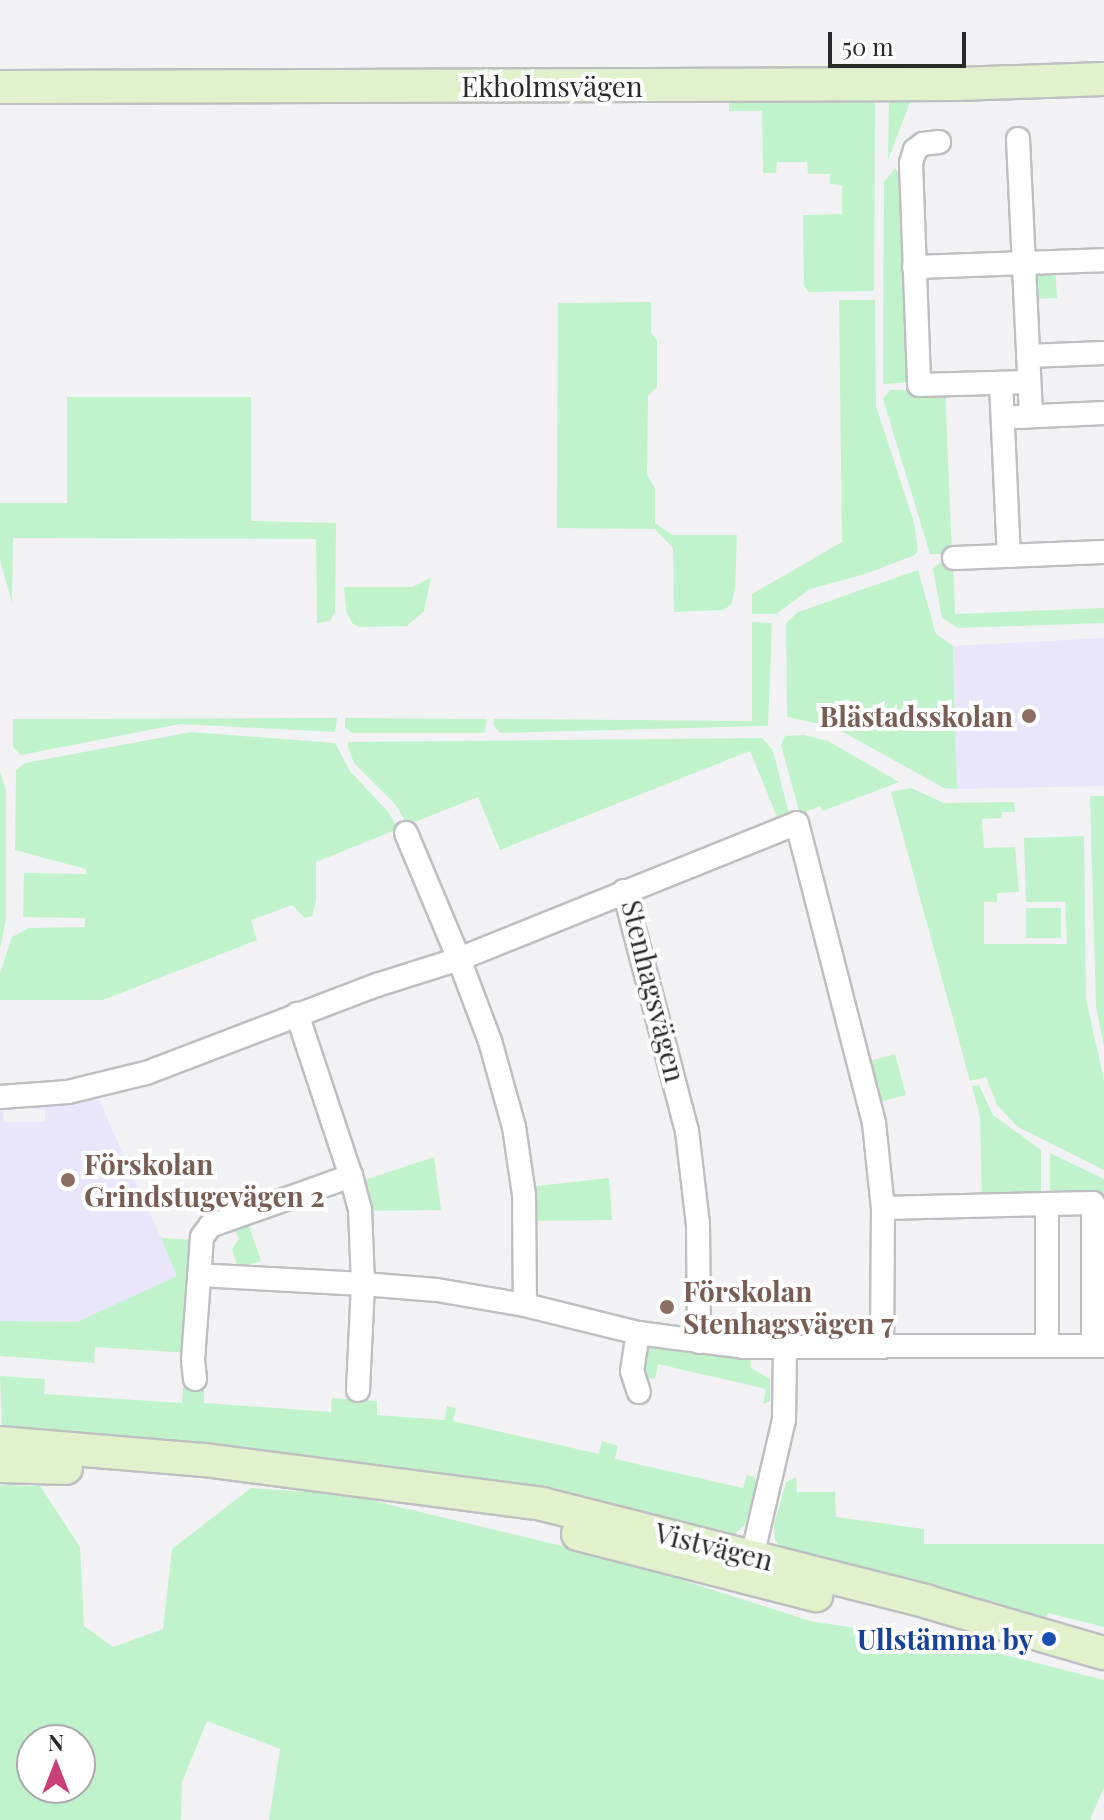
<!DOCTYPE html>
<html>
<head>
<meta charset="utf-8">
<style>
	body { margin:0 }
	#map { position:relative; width:1104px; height:1820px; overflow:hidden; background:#f2f2f4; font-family:"Playfair Display",serif }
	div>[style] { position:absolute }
	.education>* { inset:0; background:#e9e5fb }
	.green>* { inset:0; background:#c0f3cb }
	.roads { filter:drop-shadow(2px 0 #bebfc1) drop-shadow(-2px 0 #bebfc1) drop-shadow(0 2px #bebfc1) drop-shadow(0 -2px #bebfc1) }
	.street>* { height:22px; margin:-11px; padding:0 11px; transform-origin:11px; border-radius:11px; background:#fff }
	.secondary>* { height:32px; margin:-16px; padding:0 16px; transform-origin:16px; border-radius:16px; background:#e0f1cc }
	.dots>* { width:22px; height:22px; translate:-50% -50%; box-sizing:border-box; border:4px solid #fff; border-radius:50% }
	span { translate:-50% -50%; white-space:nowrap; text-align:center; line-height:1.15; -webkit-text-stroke:8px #fff; paint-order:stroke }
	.street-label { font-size:28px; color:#2a2a2b }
	.education-label { font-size:28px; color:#785e54; font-weight:700 }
	.right { translate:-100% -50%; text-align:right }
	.left { translate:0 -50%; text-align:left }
	.transit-label { font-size:28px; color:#164399; font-weight:700 }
	.north { position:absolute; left:16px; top:1724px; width:80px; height:80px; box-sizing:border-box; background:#fff; border:2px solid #aaa; border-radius:50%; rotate:0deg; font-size:22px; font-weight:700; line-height:32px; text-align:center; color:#2a2a2b }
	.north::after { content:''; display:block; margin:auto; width:28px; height:36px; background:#ca3f76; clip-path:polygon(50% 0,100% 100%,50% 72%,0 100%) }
	.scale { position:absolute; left:828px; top:32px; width:138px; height:36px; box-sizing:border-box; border:4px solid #2a2a2b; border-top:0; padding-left:10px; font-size:24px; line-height:28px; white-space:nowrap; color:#2a2a2b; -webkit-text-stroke:6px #fff; paint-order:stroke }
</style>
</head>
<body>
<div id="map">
	<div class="education">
		<i style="clip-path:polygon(1104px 638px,1104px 786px,957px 789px,953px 646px)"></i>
		<i style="clip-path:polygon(evenodd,99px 1100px,178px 1276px,77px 1322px,0 1321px,0 1101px,99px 1100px,3px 1109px,45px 1109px,45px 1122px,4px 1122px,3px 1109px)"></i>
	</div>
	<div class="green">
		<i style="clip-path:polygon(729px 101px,875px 101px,874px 291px,809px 292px,804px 286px,803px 215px,842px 214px,842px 185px,830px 184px,830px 174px,808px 174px,807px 162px,777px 162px,776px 173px,763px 173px,762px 111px,729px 111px)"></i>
		<i style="clip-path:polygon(889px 101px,910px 102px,888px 160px)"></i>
		<i style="clip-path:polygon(895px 168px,900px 175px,906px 175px,914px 382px,883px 384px,884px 182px)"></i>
		<i style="clip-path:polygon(1055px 266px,1057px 298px,1034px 299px,1033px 267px)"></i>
		<i style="clip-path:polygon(839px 300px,875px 300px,876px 406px,914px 522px,918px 550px,915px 555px,865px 574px,810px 589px,776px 614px,752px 614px,752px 594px,842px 542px)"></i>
		<i style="clip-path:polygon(651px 302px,651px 333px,657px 340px,657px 387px,648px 396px,647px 474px,655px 489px,655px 523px,672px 535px,737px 535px,735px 589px,731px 605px,723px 610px,674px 612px,673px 548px,655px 529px,557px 528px,558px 303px)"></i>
		<i style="clip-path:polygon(945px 389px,952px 554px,930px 554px,883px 399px,890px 390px)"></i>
		<i style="clip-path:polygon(67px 397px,251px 397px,251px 521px,336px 523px,335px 612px,330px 621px,317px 623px,316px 539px,13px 538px,12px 603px,0 560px,0 503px,67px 503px)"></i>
		<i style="clip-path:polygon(953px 562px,955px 614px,1104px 608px,1104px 623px,958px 628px,942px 618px,933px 569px,939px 563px)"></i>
		<i style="clip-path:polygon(918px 570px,936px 634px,953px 646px,957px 789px,944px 788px,834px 727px,787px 717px,786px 623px,798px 612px)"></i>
		<i style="clip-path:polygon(431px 578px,424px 611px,407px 626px,360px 627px,353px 624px,346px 611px,344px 587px,412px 587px)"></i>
		<i style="clip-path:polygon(752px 622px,772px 623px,768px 726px,500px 733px,494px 726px,494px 719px,752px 721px)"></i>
		<i style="clip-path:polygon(337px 718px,335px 732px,180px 724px,21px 755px,13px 747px,13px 719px)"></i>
		<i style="clip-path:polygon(345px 718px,487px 719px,485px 732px,481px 733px,352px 733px,345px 727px)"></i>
		<i style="clip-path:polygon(191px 732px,335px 743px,350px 771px,389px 813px,398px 829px,316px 862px,316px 901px,312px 916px,305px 918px,292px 905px,251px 920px,257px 940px,103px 1000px,0 1000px,0 973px,12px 937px,29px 928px,85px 927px,85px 918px,23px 917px,24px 873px,86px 874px,86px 869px,15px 850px,16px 770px,25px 763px)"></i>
		<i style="clip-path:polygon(804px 735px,828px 741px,899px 782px,823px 811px,820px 806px,800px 814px,781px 745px,785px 736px)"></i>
		<i style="clip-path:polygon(762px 738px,773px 750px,788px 810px,788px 818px,780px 824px,750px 751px,500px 850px,478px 797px,407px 825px,396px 805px,354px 763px,348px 747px,348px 742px)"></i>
		<i style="clip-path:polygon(0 772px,6px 789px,6px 919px,0 949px)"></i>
		<i style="clip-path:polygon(911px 788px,944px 803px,1014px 802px,1015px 812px,1002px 812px,1002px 818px,982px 819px,984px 848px,1015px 847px,1019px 892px,997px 893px,997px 902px,984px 902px,984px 944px,1067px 944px,1065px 902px,1026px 902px,1024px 838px,1084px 836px,1086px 999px,1104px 1080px,1104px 1170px,1018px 1127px,997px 1105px,986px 1077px,970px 1081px,891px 792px)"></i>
		<i style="clip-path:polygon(1090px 796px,1104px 796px,1104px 1047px,1096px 1006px)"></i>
		<i style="clip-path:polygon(1026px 908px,1061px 908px,1061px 938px,1026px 938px)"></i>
		<i style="clip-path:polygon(895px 1054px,906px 1095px,876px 1103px,866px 1062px)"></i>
		<i style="clip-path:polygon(979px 1085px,993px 1115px,1041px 1150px,1041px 1198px,982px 1199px,980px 1117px,972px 1086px)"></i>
		<i style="clip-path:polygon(1050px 1153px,1104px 1179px,1104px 1197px,1050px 1198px)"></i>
		<i style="clip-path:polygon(434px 1157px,441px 1210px,364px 1211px,358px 1182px)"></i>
		<i style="clip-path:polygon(609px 1178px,612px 1220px,529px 1221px,528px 1187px)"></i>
		<i style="clip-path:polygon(249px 1226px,261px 1261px,238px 1268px,232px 1249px,239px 1239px,234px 1227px)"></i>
		<i style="clip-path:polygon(161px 1238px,197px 1240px,189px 1353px,95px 1347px,94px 1363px,0 1356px,0 1321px,77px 1322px,177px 1276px)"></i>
		<i style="clip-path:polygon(654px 1341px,750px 1352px,751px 1368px,770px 1379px,770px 1401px,763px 1404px,766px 1389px,658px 1364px,655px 1379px,640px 1376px,642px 1350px)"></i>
		<i style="clip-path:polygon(0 1376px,45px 1379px,44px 1394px,182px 1403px,183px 1388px,204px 1389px,204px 1403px,331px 1412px,332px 1398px,377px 1401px,377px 1415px,445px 1420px,447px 1406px,456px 1408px,453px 1421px,599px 1454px,602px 1441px,618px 1446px,615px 1459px,743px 1488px,747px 1475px,754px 1477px,757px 1484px,745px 1525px,735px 1534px,718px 1534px,465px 1479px,334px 1461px,2px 1427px)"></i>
		<i style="clip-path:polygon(796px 1477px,797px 1492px,835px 1492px,836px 1517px,924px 1529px,924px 1544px,1104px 1544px,1104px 1627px,1048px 1613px,1046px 1619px,784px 1552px,775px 1540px,774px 1525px,786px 1482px)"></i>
		<i style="clip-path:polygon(evenodd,0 1485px,40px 1486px,80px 1547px,84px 1626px,113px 1647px,163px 1629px,172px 1549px,251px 1488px,350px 1495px,620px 1560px,810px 1621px,965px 1645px,1104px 1680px,1104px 1787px,1090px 1820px,269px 1820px,280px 1749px,207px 1721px,182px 1782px,181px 1820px,0 1820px,0 1485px,32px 1740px,80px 1740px,80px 1788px,32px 1788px,32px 1740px)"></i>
	</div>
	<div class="roads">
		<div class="street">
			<i style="left:1018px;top:139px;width:277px;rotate:87.3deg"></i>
			<i style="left:939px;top:142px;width:16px;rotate:173deg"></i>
			<i style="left:923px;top:144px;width:10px;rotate:143deg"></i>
			<i style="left:915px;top:150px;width:14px;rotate:107deg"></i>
			<i style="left:911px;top:163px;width:222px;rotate:87.9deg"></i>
			<i style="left:919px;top:385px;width:110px;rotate:-1.6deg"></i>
			<i style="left:914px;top:267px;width:190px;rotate:-2.1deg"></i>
			<i style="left:1028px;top:356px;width:76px;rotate:-2.3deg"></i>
			<i style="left:1001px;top:383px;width:173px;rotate:87.4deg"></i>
			<i style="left:1017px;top:417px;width:87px;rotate:-2.6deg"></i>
			<i style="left:954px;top:558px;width:150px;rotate:-2.3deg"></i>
			<i style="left:406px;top:833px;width:137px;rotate:67.2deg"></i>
			<i style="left:459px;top:959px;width:364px;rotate:-21.9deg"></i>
			<i style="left:797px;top:823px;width:310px;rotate:75.6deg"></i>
			<i style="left:874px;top:1123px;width:85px;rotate:84deg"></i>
			<i style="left:883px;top:1208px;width:138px;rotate:90.4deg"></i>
			<i style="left:624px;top:891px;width:248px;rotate:75.3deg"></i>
			<i style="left:687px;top:1131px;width:94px;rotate:83.3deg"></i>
			<i style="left:698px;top:1224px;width:118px;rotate:89.5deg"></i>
			<i style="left:297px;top:1014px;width:171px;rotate:71.6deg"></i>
			<i style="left:0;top:1097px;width:68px;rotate:-4.2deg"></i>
			<i style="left:68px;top:1092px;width:80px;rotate:-13.7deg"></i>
			<i style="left:146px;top:1073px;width:247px;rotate:-20.9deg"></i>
			<i style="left:377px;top:985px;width:86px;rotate:-17.6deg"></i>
			<i style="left:459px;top:959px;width:88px;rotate:69.3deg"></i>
			<i style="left:490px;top:1041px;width:89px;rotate:74.4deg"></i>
			<i style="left:514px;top:1127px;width:69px;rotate:81.6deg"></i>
			<i style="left:524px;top:1195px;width:110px;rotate:89.5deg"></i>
			<i style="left:525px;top:1305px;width:116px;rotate:13.9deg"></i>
			<i style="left:638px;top:1333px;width:107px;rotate:7.5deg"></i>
			<i style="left:744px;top:1347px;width:360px;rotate:-0.2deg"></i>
			<i style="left:1047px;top:1204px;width:46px;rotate:-1.2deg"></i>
			<i style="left:1093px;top:1203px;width:143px;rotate:90deg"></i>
			<i style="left:883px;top:1208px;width:164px;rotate:-1.4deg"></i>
			<i style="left:1047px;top:1204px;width:142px;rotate:90deg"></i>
			<i style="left:638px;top:1333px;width:38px;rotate:99deg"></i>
			<i style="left:632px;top:1371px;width:22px;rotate:72deg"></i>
			<i style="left:195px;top:1379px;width:19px;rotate:-96deg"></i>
			<i style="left:193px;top:1360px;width:95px;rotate:-85.8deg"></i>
			<i style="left:200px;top:1265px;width:28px;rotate:-86deg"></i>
			<i style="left:202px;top:1237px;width:14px;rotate:-54deg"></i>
			<i style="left:210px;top:1226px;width:150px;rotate:-19.5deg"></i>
			<i style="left:351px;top:1176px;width:34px;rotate:75deg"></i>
			<i style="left:360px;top:1209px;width:75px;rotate:87.7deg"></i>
			<i style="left:363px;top:1284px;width:164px;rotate:-176.9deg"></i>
			<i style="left:358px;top:1390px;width:106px;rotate:-87.3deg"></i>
			<i style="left:363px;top:1284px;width:74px;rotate:4.6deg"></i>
			<i style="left:437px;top:1290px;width:89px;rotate:9.7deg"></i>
			<i style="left:749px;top:1570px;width:154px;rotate:-76.9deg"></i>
			<i style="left:784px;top:1420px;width:73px;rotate:-89.2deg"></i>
		</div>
		<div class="secondary">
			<i style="left:0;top:87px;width:958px;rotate:-0.18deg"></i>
			<i style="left:958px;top:84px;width:146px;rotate:-2deg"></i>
			<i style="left:0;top:1443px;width:205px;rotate:4.8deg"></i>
			<i style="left:204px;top:1460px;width:341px;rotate:7.4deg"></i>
			<i style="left:542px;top:1504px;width:398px;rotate:14.2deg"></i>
			<i style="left:928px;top:1602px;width:183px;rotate:16.2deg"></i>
			<i style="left:0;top:1466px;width:66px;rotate:1.7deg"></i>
			<i style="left:578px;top:1534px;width:246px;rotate:14.4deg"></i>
		</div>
	</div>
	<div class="dots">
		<i style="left:1029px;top:716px;background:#8d6e63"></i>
		<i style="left:68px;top:1180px;background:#8d6e63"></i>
		<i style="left:667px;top:1307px;background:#8d6e63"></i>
		<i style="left:1049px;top:1639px;background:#1a4fb4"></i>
	</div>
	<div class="street-label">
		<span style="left:552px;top:86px">Ekholmsvägen</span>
		<span style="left:654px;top:991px;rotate:76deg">Stenhagsvägen</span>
		<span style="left:714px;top:1546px;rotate:14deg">Vistvägen</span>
	</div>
	<div class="education-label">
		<span class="right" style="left:1013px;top:716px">Blästadsskolan</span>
		<span class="left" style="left:84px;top:1180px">Förskolan<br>Grindstugevägen 2</span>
		<span class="left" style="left:683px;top:1307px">Förskolan<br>Stenhagsvägen 7</span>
	</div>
	<div class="transit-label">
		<span class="right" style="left:1033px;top:1639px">Ullstämma by</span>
	</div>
	<div class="north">N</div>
	<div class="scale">50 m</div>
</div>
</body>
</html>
